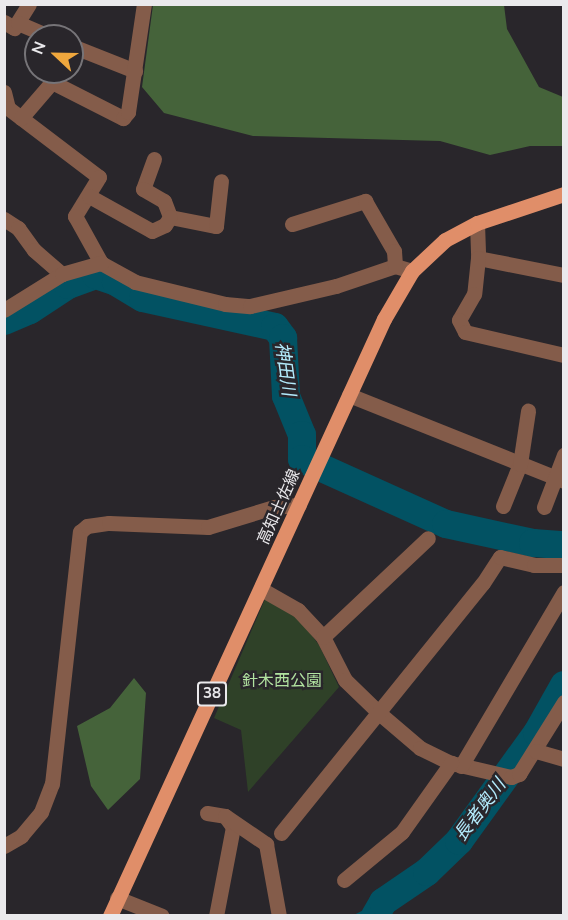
<!DOCTYPE html>
<html>
<head>
<meta charset="utf-8">
<style>
	body { margin:0 }
	#map { position:relative; width:568px; height:920px; overflow:hidden; background:#29262b; font-family:"Nunito Sans","Noto Sans JP",sans-serif }
	div>[style] { position:absolute }
	.green>* { inset:0; background:#2f4128 }
	.forest>* { inset:0; background:#45633a }
	.stream>* { height:4.5px; margin:-2.25px; padding:0 2.25px; transform-origin:2.25px; border-radius:2.25px; background:#025263 }
	.river>* { height:28px; margin:-14px; padding:0 14px; transform-origin:14px; border-radius:14px; background:#025263 }
	.street>* { height:15px; margin:-7.5px; padding:0 7.5px; transform-origin:7.5px; border-radius:7.5px; background:#845c4a }
	.primary>* { height:15px; margin:-7.5px; padding:0 7.5px; transform-origin:7.5px; border-radius:7.5px; background:#e08e69 }
	span { translate:-50% -50%; white-space:nowrap; text-align:center; line-height:1.15; -webkit-text-stroke:5px #29262b; paint-order:stroke }
	.shield-label span { padding:2px 4px; background:#29262b; border:2px solid; border-radius:4px; -webkit-text-stroke-width:0 }
	.shield-label { font-size:15px; color:#eae9ec; font-weight:700 }
	.street-label { font-size:16px; color:#eae9ec }
	.park-label { font-size:16px; color:#b1e2a0 }
	.water-label { font-size:18px; color:#b3ebfc; font-style:italic }
	.frame { position:absolute; inset:0; border:6px solid #eae9ec; pointer-events:none }
	.north { position:absolute; left:24px; top:24px; width:60px; height:60px; box-sizing:border-box; background:#29262b; border:2px solid #767478; border-radius:50%; rotate:292deg; font-size:16px; font-weight:700; line-height:24px; text-align:center; color:#eae9ec }
	.north::after { content:''; display:block; margin:auto; width:21px; height:27px; background:#efa73d; clip-path:polygon(50% 0,100% 100%,50% 72%,0 100%) }
</style>
</head>
<body>
<div id="map">
	<div class="green">
		<i style="clip-path:polygon(265px 599px,296px 614px,319px 645px,339px 687px,248px 792px,241px 730px,214px 718px)"></i>
	</div>
	<div class="forest">
		<i style="clip-path:polygon(153px 5px,504px 5px,507px 29px,539px 87px,563px 97px,563px 146px,530px 146px,490px 155px,440px 141px,253px 136px,164px 113px,142px 87px)"></i>
		<i style="clip-path:polygon(134px 678px,146px 693px,140px 779px,108px 810px,91px 786px,77px 726px,110px 708px)"></i>
	</div>
	<div class="stream">
		<i style="left:356px;top:916px;width:30px;rotate:-27deg"></i>
	</div>
	<div class="river">
		<i style="left:4px;top:321px;width:28px;rotate:-23deg"></i>
		<i style="left:30px;top:310px;width:45px;rotate:-33.3deg"></i>
		<i style="left:68px;top:285px;width:30px;rotate:-20deg"></i>
		<i style="left:96px;top:275px;width:21px;rotate:19deg"></i>
		<i style="left:116px;top:282px;width:31px;rotate:31deg"></i>
		<i style="left:143px;top:298px;width:135px;rotate:12.4deg"></i>
		<i style="left:275px;top:327px;width:14px;rotate:54deg"></i>
		<i style="left:283px;top:338px;width:58px;rotate:87deg"></i>
		<i style="left:286px;top:396px;width:42px;rotate:67.7deg"></i>
		<i style="left:302px;top:435px;width:24px;rotate:90deg"></i>
		<i style="left:302px;top:459px;width:158px;rotate:24.3deg"></i>
		<i style="left:446px;top:524px;width:89px;rotate:12.3deg"></i>
		<i style="left:533px;top:543px;width:31px;rotate:4deg"></i>
		<i style="left:375px;top:916px;width:16px;rotate:-60deg"></i>
		<i style="left:383px;top:902px;width:53px;rotate:-34.3deg"></i>
		<i style="left:427px;top:872px;width:45px;rotate:-44.1deg"></i>
		<i style="left:459px;top:841px;width:133px;rotate:-54.2deg"></i>
		<i style="left:537px;top:733px;width:55px;rotate:-60.6deg"></i>
	</div>
	<div class="street">
		<i style="left:4px;top:22px;width:12px;rotate:31deg"></i>
		<i style="left:14px;top:28px;width:28px;rotate:-58deg"></i>
		<i style="left:18px;top:23px;width:34px;rotate:23deg"></i>
		<i style="left:72px;top:46px;width:68px;rotate:21.6deg"></i>
		<i style="left:4px;top:92px;width:16px;rotate:76deg"></i>
		<i style="left:8px;top:108px;width:114px;rotate:37.2deg"></i>
		<i style="left:99px;top:177px;width:46px;rotate:121.6deg"></i>
		<i style="left:75px;top:216px;width:54px;rotate:61deg"></i>
		<i style="left:101px;top:263px;width:39px;rotate:29deg"></i>
		<i style="left:135px;top:282px;width:93px;rotate:13.7deg"></i>
		<i style="left:225px;top:304px;width:25px;rotate:5deg"></i>
		<i style="left:250px;top:306px;width:88px;rotate:-13.1deg"></i>
		<i style="left:336px;top:286px;width:62px;rotate:-18.7deg"></i>
		<i style="left:395px;top:266px;width:18px;rotate:16deg"></i>
		<i style="left:21px;top:118px;width:48px;rotate:-49.3deg"></i>
		<i style="left:52px;top:82px;width:80px;rotate:26.9deg"></i>
		<i style="left:123px;top:118px;width:8px;rotate:-50deg"></i>
		<i style="left:128px;top:112px;width:109px;rotate:-81.6deg"></i>
		<i style="left:154px;top:159px;width:32px;rotate:110deg"></i>
		<i style="left:143px;top:189px;width:24px;rotate:30deg"></i>
		<i style="left:164px;top:201px;width:17px;rotate:69deg"></i>
		<i style="left:170px;top:217px;width:47px;rotate:11.1deg"></i>
		<i style="left:216px;top:226px;width:45px;rotate:-83.7deg"></i>
		<i style="left:89px;top:196px;width:72px;rotate:29.1deg"></i>
		<i style="left:152px;top:231px;width:14px;rotate:-25deg"></i>
		<i style="left:165px;top:225px;width:9px;rotate:-58deg"></i>
		<i style="left:4px;top:219px;width:17px;rotate:33deg"></i>
		<i style="left:18px;top:228px;width:27px;rotate:54deg"></i>
		<i style="left:34px;top:250px;width:37px;rotate:41deg"></i>
		<i style="left:477px;top:223px;width:35px;rotate:88deg"></i>
		<i style="left:478px;top:258px;width:88px;rotate:11.2deg"></i>
		<i style="left:292px;top:224px;width:77px;rotate:-17.5deg"></i>
		<i style="left:365px;top:201px;width:58px;rotate:59.9deg"></i>
		<i style="left:394px;top:251px;width:15px;rotate:86deg"></i>
		<i style="left:478px;top:258px;width:36px;rotate:96deg"></i>
		<i style="left:474px;top:294px;width:30px;rotate:120deg"></i>
		<i style="left:459px;top:320px;width:13px;rotate:63deg"></i>
		<i style="left:465px;top:332px;width:102px;rotate:13.1deg"></i>
		<i style="left:4px;top:310px;width:68px;rotate:-31.8deg"></i>
		<i style="left:62px;top:274px;width:41px;rotate:-15.8deg"></i>
		<i style="left:349px;top:395px;width:232px;rotate:21.8deg"></i>
		<i style="left:503px;top:506px;width:45px;rotate:-68deg"></i>
		<i style="left:520px;top:464px;width:54px;rotate:-81.4deg"></i>
		<i style="left:544px;top:507px;width:56px;rotate:-69deg"></i>
		<i style="left:261px;top:589px;width:43px;rotate:29.6deg"></i>
		<i style="left:298px;top:610px;width:37px;rotate:47deg"></i>
		<i style="left:323px;top:637px;width:48px;rotate:62.9deg"></i>
		<i style="left:345px;top:680px;width:47px;rotate:44.1deg"></i>
		<i style="left:379px;top:713px;width:54px;rotate:40.5deg"></i>
		<i style="left:420px;top:748px;width:34px;rotate:26deg"></i>
		<i style="left:451px;top:763px;width:62px;rotate:13.1deg"></i>
		<i style="left:511px;top:777px;width:9px;rotate:-21deg"></i>
		<i style="left:519px;top:774px;width:85px;rotate:-58deg"></i>
		<i style="left:323px;top:637px;width:144px;rotate:-43.3deg"></i>
		<i style="left:536px;top:751px;width:29px;rotate:16deg"></i>
		<i style="left:461px;top:766px;width:202px;rotate:-59.4deg"></i>
		<i style="left:207px;top:813px;width:18px;rotate:9deg"></i>
		<i style="left:225px;top:816px;width:14px;rotate:54deg"></i>
		<i style="left:233px;top:827px;width:91px;rotate:100.8deg"></i>
		<i style="left:225px;top:816px;width:50px;rotate:34.3deg"></i>
		<i style="left:266px;top:844px;width:73px;rotate:79.8deg"></i>
		<i style="left:281px;top:833px;width:321px;rotate:-51.1deg"></i>
		<i style="left:483px;top:583px;width:31px;rotate:-57deg"></i>
		<i style="left:500px;top:557px;width:35px;rotate:13deg"></i>
		<i style="left:534px;top:565px;width:30px"></i>
		<i style="left:4px;top:846px;width:20px;rotate:-30deg"></i>
		<i style="left:21px;top:836px;width:31px;rotate:-50deg"></i>
		<i style="left:41px;top:812px;width:30px;rotate:-69deg"></i>
		<i style="left:52px;top:784px;width:254px;rotate:-83.7deg"></i>
		<i style="left:80px;top:532px;width:9px;rotate:-41deg"></i>
		<i style="left:87px;top:526px;width:22px;rotate:-8deg"></i>
		<i style="left:109px;top:523px;width:99px;rotate:2.3deg"></i>
		<i style="left:208px;top:527px;width:69px;rotate:-16.9deg"></i>
		<i style="left:274px;top:507px;width:25px;rotate:-5deg"></i>
		<i style="left:344px;top:880px;width:75px;rotate:-39.6deg"></i>
		<i style="left:402px;top:832px;width:85px;rotate:-54.6deg"></i>
		<i style="left:117px;top:898px;width:48px;rotate:21.8deg"></i>
	</div>
	<div class="primary">
		<i style="left:110px;top:916px;width:657px;rotate:-65.35deg"></i>
		<i style="left:384px;top:319px;width:56px;rotate:-59.7deg"></i>
		<i style="left:412px;top:271px;width:45px;rotate:-43.2deg"></i>
		<i style="left:445px;top:240px;width:36px;rotate:-28deg"></i>
		<i style="left:477px;top:223px;width:92px;rotate:-18.4deg"></i>
	</div>
	<div class="shield-label">
		<span style="left:212px;top:694px">38</span>
	</div>
	<div class="street-label">
		<span style="left:279px;top:507px;rotate:-66deg">高知土佐線</span>
	</div>
	<div class="park-label">
		<span style="left:282px;top:681px">針木西公園</span>
	</div>
	<div class="water-label">
		<span style="left:285px;top:369px;rotate:82deg">神田川</span>
		<span style="left:480px;top:810px;rotate:-53deg">長者奥川</span>
	</div>
	<div class="frame"></div>
	<div class="north">N</div>
</div>
</body>
</html>
